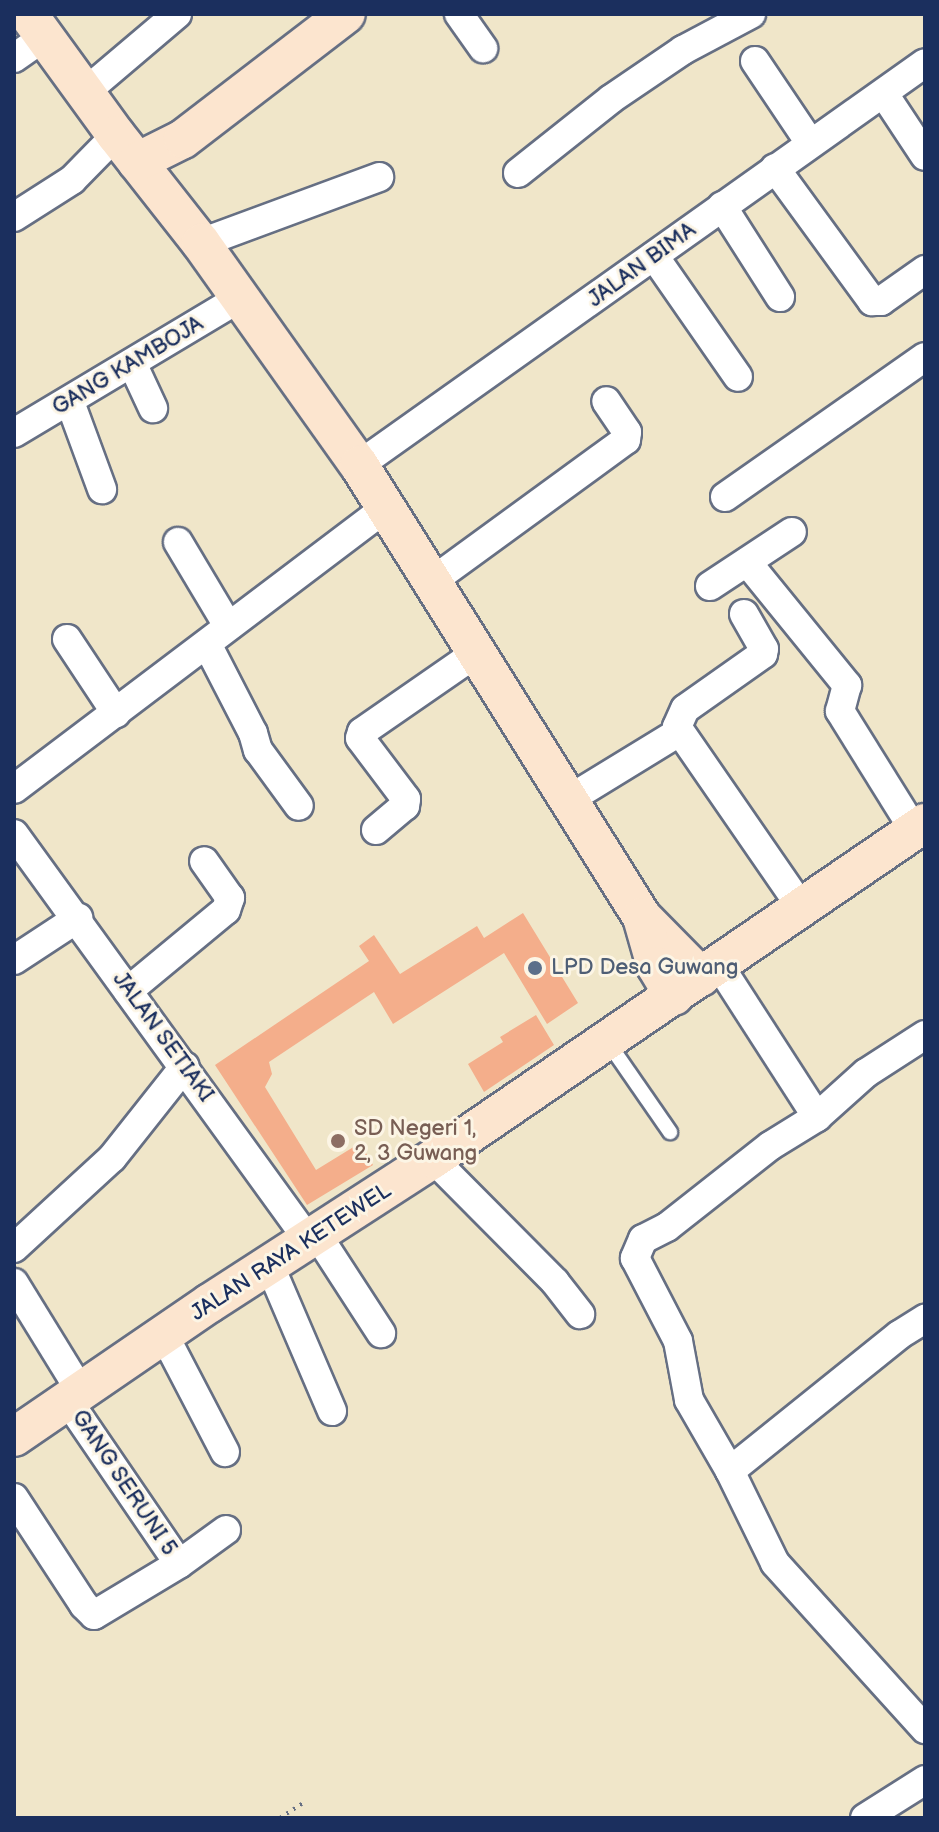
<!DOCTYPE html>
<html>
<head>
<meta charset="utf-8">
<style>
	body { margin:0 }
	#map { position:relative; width:939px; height:1832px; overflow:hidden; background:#f0e6c9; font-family:"Balsamiq Sans",sans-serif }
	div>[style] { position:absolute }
	.building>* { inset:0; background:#f4ae8b }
	.path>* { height:4px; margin-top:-2px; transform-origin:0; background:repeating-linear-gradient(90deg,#666f83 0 2px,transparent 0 8px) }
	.roads { filter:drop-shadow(2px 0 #666f83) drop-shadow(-2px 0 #666f83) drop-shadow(0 2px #666f83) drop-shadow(0 -2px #666f83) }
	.lane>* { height:14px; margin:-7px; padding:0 7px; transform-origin:7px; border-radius:7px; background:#fff }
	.street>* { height:28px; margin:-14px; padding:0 14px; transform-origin:14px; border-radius:14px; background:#fff }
	.secondary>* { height:38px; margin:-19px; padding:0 19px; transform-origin:19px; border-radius:19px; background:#fce5cf }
	.dots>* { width:22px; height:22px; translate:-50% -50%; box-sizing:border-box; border:4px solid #fcf5e5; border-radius:50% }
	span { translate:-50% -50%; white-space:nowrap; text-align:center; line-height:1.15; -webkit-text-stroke:6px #fcf5e5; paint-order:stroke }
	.street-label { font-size:22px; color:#1b2f5e }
	.service-label { font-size:22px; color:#4e5e75 }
	.left { translate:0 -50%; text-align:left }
	.education-label { font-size:22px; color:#785e54 }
	.frame { position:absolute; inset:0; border:16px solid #1b2f5e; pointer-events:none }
</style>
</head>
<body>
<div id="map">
	<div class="building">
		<i style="clip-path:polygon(523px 913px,578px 1003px,547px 1024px,504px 953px,393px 1024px,374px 992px,269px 1062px,272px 1074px,265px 1087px,316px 1170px,360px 1143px,373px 1165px,307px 1205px,215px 1065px,369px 961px,359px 946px,374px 935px,400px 974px,477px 926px,484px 938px)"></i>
		<i style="clip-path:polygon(536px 1015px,554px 1045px,484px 1092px,468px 1064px,503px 1042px,500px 1037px)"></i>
	</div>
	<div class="path">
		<i style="left:280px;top:1818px;width:30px;rotate:-33deg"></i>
	</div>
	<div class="roads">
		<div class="lane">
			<i style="left:607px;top:1041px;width:111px;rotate:55.3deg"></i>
		</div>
		<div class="street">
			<i style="left:459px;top:14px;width:42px;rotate:54.8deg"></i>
			<i style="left:14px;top:58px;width:35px;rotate:-35deg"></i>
			<i style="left:755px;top:61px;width:99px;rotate:56.1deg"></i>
			<i style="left:84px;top:93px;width:122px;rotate:-40.3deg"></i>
			<i style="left:884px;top:94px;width:74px;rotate:56.5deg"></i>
			<i style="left:775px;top:168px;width:165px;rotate:53.9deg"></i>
			<i style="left:872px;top:301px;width:9px"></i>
			<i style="left:881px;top:301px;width:54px;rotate:-35.2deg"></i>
			<i style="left:518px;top:173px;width:119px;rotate:-38.5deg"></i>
			<i style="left:611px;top:99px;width:87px;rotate:-34.2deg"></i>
			<i style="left:683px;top:50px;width:77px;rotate:-27.9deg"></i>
			<i style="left:722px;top:206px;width:108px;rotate:57.5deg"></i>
			<i style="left:14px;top:217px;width:69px;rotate:-32.5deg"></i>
			<i style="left:72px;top:180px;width:63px;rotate:-45.6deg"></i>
			<i style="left:201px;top:243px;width:190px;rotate:-20.3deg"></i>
			<i style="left:654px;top:256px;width:147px;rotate:55.2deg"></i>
			<i style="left:132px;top:363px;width:50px;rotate:65deg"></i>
			<i style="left:70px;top:402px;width:93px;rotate:69.8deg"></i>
			<i style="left:14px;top:433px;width:263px;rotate:-30.9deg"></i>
			<i style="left:359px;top:465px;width:694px;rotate:-35.38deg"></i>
			<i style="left:725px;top:497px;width:244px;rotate:-35deg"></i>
			<i style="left:178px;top:542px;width:98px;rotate:59.2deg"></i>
			<i style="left:747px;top:562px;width:159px;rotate:50.9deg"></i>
			<i style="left:847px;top:685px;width:27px;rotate:105deg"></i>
			<i style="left:840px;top:711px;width:140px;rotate:58.1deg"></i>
			<i style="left:431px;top:582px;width:241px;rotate:-36.1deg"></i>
			<i style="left:626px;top:440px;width:8px;rotate:-83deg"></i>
			<i style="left:627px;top:432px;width:37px;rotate:-124deg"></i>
			<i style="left:710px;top:586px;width:98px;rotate:-33.4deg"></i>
			<i style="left:744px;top:614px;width:40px;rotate:60.3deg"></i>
			<i style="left:764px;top:649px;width:5px;rotate:101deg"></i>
			<i style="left:763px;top:654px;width:95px;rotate:144.8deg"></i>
			<i style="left:685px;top:709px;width:20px;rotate:114deg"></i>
			<i style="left:677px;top:727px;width:219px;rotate:55.4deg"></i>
			<i style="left:67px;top:639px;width:89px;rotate:56.5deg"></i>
			<i style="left:207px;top:644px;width:100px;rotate:62.7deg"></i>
			<i style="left:253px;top:733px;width:18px;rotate:74deg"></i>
			<i style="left:258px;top:750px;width:69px;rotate:53.8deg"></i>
			<i style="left:14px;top:789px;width:464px;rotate:-37.1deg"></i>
			<i style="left:568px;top:800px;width:130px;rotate:-31.5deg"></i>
			<i style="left:376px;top:830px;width:38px;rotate:-40deg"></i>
			<i style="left:405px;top:806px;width:7px;rotate:-82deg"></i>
			<i style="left:406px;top:799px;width:76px;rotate:-127deg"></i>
			<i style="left:360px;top:738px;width:6px;rotate:-72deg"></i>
			<i style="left:362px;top:732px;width:139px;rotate:-34.7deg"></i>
			<i style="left:14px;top:834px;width:503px;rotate:54.06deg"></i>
			<i style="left:14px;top:960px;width:77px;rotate:-33.3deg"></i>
			<i style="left:719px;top:965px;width:181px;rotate:57.2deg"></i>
			<i style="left:128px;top:991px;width:127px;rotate:-39.6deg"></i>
			<i style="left:226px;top:910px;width:13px;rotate:-72deg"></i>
			<i style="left:230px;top:898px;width:45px;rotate:-125.1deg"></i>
			<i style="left:925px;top:1035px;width:70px;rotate:147.2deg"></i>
			<i style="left:866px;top:1073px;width:66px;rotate:138.1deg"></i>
			<i style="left:817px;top:1117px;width:55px;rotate:148.3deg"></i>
			<i style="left:770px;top:1146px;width:131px;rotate:141.8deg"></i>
			<i style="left:667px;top:1227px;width:27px;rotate:153deg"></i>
			<i style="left:643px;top:1239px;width:21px;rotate:113deg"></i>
			<i style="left:635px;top:1258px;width:93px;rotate:62.6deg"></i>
			<i style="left:678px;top:1341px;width:60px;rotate:79.4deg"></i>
			<i style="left:689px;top:1400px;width:82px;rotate:60deg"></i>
			<i style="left:730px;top:1471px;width:102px;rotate:63.9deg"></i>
			<i style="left:775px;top:1563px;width:224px;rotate:47.9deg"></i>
			<i style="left:433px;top:1159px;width:173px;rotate:45.2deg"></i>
			<i style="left:555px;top:1282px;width:41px;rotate:52deg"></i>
			<i style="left:318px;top:1236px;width:116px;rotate:57deg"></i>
			<i style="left:14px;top:1248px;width:133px;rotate:-42.6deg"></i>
			<i style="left:112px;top:1158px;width:117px;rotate:-51.6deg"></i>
			<i style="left:269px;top:1264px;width:160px;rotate:66.8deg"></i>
			<i style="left:14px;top:1283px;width:128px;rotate:58.4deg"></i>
			<i style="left:164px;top:1335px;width:132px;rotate:62.5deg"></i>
			<i style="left:68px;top:1401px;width:197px;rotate:55.7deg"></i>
			<i style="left:730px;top:1471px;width:217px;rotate:-38.8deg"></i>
			<i style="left:899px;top:1335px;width:31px;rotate:-32deg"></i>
			<i style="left:14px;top:1498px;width:128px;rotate:56.8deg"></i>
			<i style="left:84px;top:1605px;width:14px;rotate:45deg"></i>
			<i style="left:94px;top:1615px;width:99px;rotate:-31deg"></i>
			<i style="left:179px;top:1564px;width:58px;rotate:-35.9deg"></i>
			<i style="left:865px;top:1818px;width:71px;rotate:-32.3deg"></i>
		</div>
		<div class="secondary">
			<i style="left:28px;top:14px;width:150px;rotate:54deg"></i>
			<i style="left:116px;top:135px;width:137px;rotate:51.8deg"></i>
			<i style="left:201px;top:243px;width:272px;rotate:54.6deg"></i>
			<i style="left:359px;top:465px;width:533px;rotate:57.95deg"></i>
			<i style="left:642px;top:917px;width:84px;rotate:45.5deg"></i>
			<i style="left:137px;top:162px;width:51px;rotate:-26.6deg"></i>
			<i style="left:183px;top:139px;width:205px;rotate:-37.5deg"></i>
			<i style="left:642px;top:917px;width:51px;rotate:74.1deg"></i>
			<i style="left:656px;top:966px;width:35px;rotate:59deg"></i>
			<i style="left:14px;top:1437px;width:237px;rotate:-34.4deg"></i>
			<i style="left:210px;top:1303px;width:265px;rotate:-32.9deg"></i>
			<i style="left:433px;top:1159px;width:596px;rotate:-34.33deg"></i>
		</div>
	</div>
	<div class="dots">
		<i style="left:535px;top:968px;background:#5c6f8a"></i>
		<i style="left:338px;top:1141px;background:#8d6e63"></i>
	</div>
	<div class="street-label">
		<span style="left:642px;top:265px;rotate:-36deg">JALAN BIMA</span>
		<span style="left:128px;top:366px;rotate:-31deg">GANG KAMBOJA</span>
		<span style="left:163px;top:1037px;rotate:54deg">JALAN SETIAKI</span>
		<span style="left:291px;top:1252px;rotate:-33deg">JALAN RAYA KETEWEL</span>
		<span style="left:124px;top:1483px;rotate:56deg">GANG SERUNI 5</span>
	</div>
	<div class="service-label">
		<span class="left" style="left:551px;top:968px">LPD Desa Guwang</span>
	</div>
	<div class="education-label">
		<span class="left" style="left:354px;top:1141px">SD Negeri 1,<br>2, 3 Guwang</span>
	</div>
	<div class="frame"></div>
</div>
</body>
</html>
